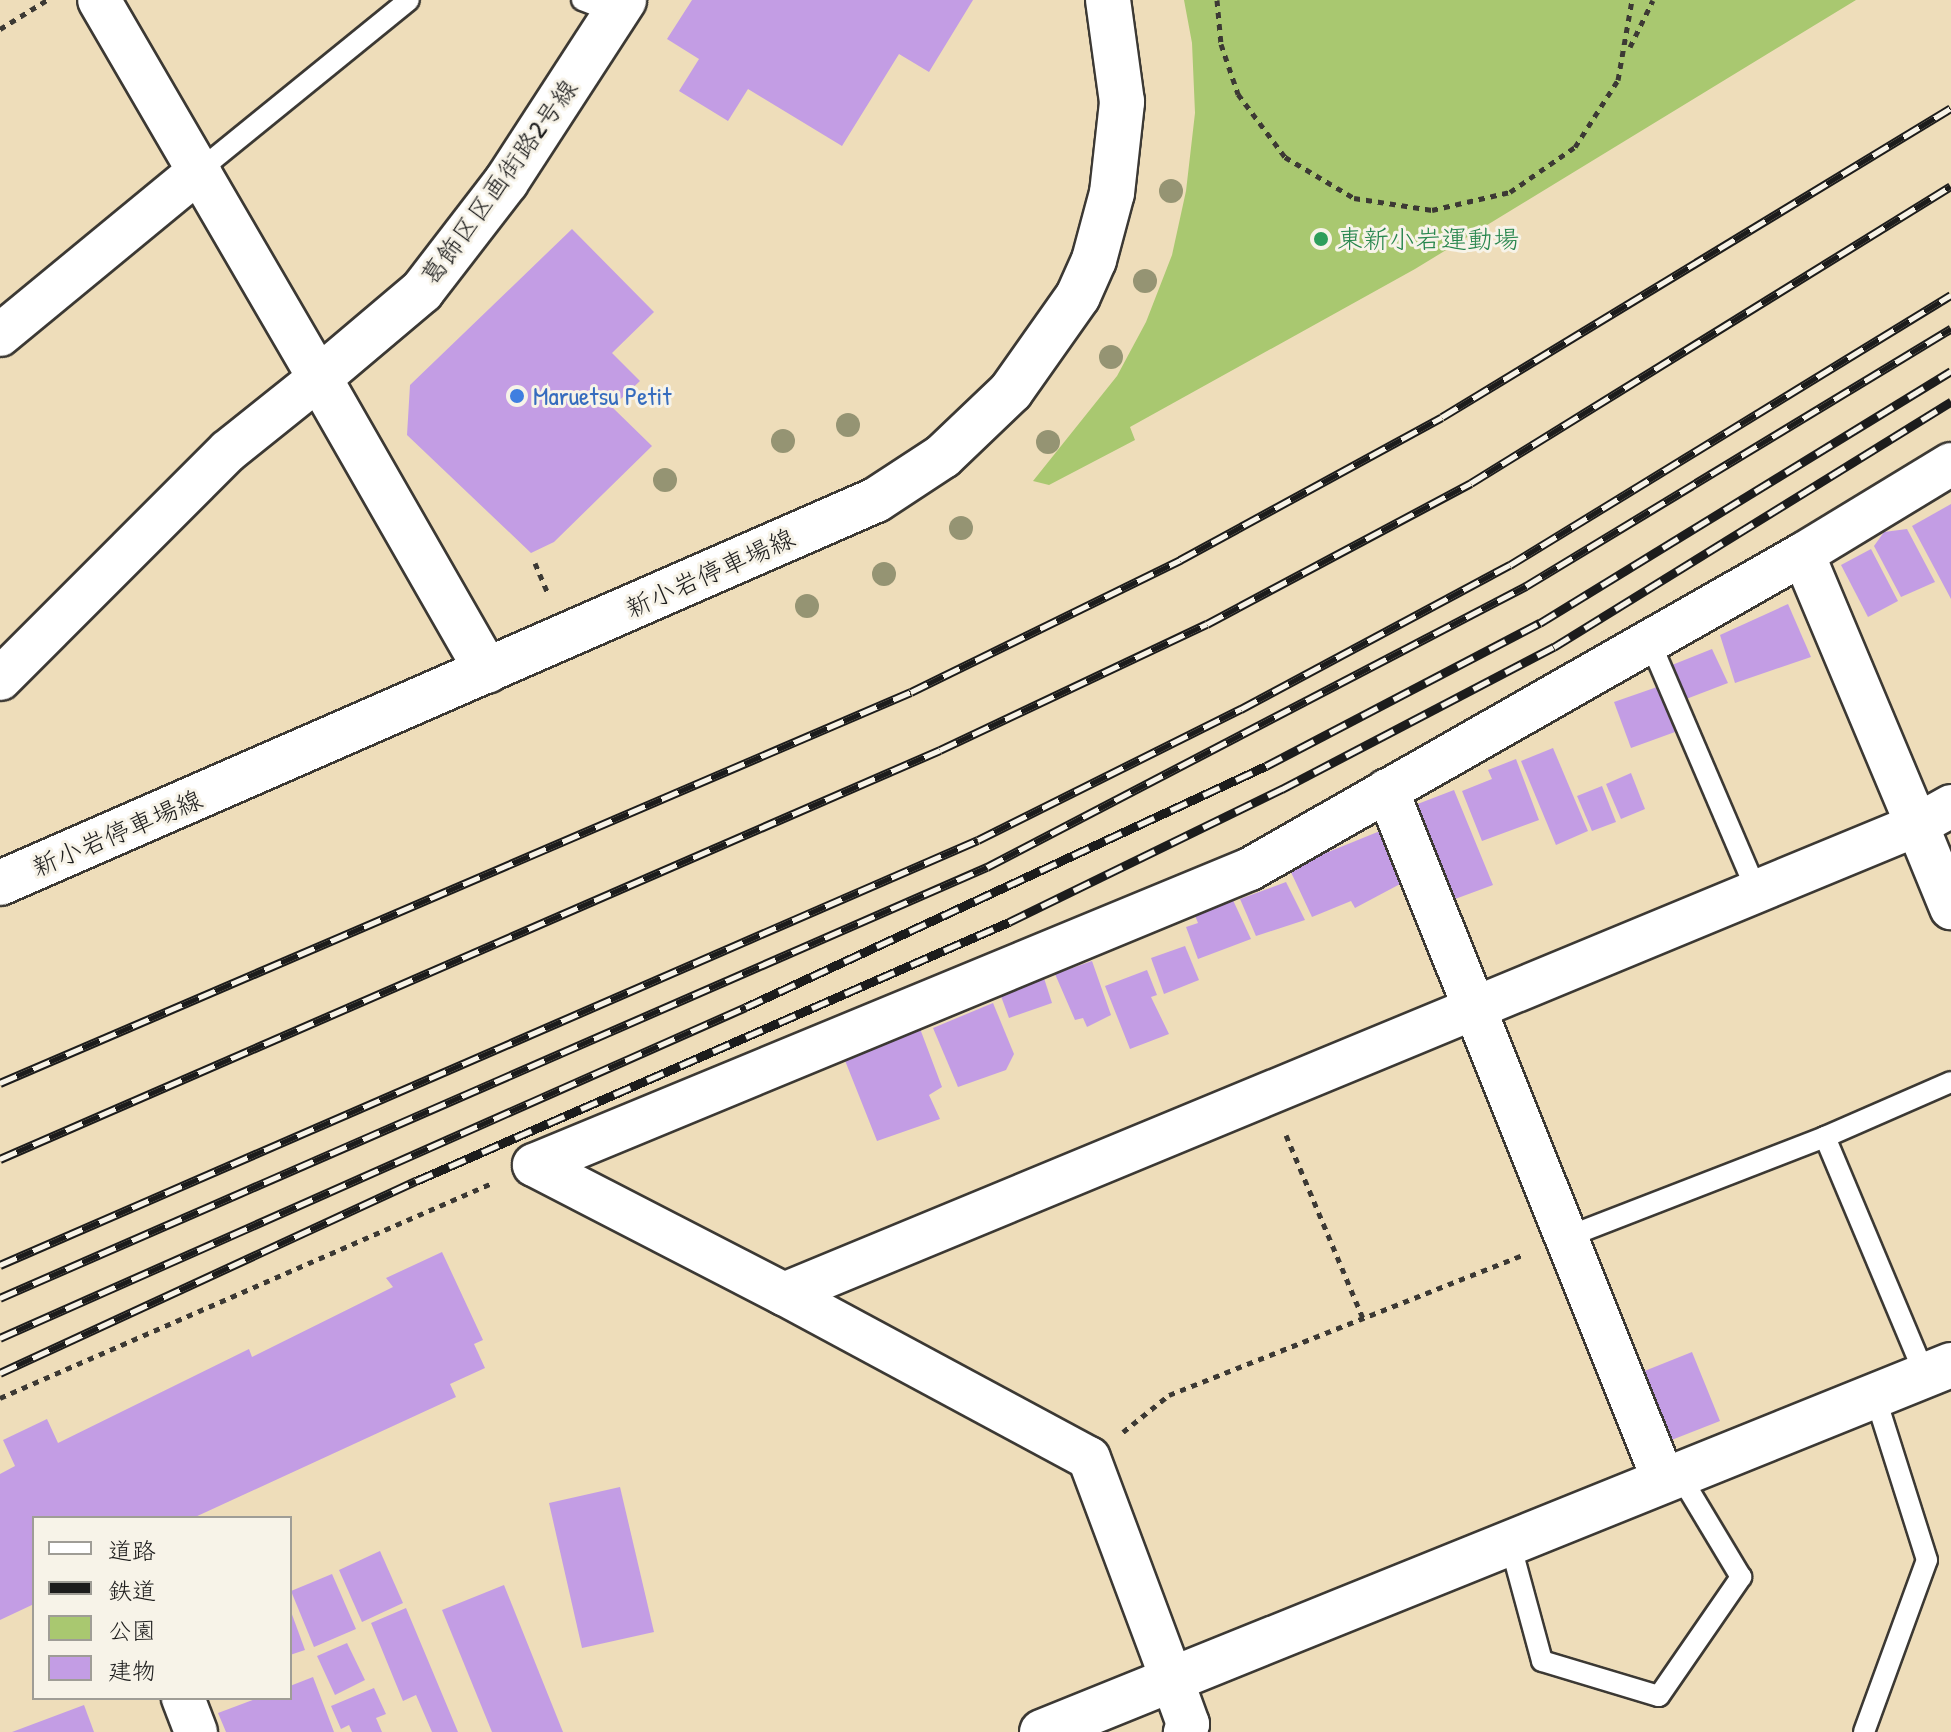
<!DOCTYPE html>
<html>
<head>
<meta charset="utf-8">
<style>
	body { margin:0 }
	#map { position:relative; width:1951px; height:1732px; overflow:hidden; background:#eeddba; font-family:"Patrick Hand","Klee One",sans-serif }
	div>[style] { position:absolute }
	.green>* { inset:0; background:#a9c870 }
	.building>* { inset:0; background:#c39de4 }
	.path>* { height:5px; margin-top:-2.5px; transform-origin:0; background:repeating-linear-gradient(90deg,#3c3934 0 6px,transparent 0 12px) }
	.roads { filter:drop-shadow(2px 0 #3c3934) drop-shadow(-2px 0 #3c3934) drop-shadow(0 2px #3c3934) drop-shadow(0 -2px #3c3934) }
	.service>* { height:20px; margin:-10px; padding:0 10px; transform-origin:10px; border-radius:10px; background:#fff }
	.minor>* { height:42px; margin:-21px; padding:0 21px; transform-origin:21px; border-radius:21px; background:#fff }
	.tertiary>* { height:44px; margin:-22px; padding:0 22px; transform-origin:22px; border-radius:22px; background:#fff }
	.rail>* { height:9px; margin-top:-4.5px; transform-origin:0; background:repeating-linear-gradient(90deg,#f7f3e8 0 18px,#1c1c1c 0 36px); box-sizing:border-box; border-block:2px solid #1c1c1c }
	.trees>* { width:24px; height:24px; margin:-12px; border-radius:50%; background:#959473 }
	.dots>* { width:22px; height:22px; translate:-50% -50%; box-sizing:border-box; border:4px solid #f7f3e8; border-radius:50% }
	span { translate:-50% -50%; white-space:nowrap; text-align:center; line-height:1.15; -webkit-text-stroke:6px #f7f3e8; paint-order:stroke }
	.street-label { font-size:26px; color:#1c1c1c }
	.leisure-label { font-size:26px; color:#27864d }
	.left { translate:0 -50%; text-align:left }
	.shop-label { font-size:26px; color:#366cbe }
	.legend { position:absolute; left:32px; top:1516px; width:260px; height:184px; box-sizing:border-box; background:#f7f3e8; border:2px solid #9f9d96; margin:0; padding:10px 14px; list-style:none; font-size:24px; color:#1c1c1c }
	.legend li { display:flex; align-items:center; gap:16px; height:40px }
	.legend b { width:40px; border:2px solid #9f9d96 }
</style>
</head>
<body>
<div id="map">
	<div class="green">
		<i style="clip-path:polygon(1184px 0,1856px 0,1415px 269px,1130px 427px,1135px 440px,1049px 485px,1033px 481px,1117px 376px,1146px 322px,1172px 255px,1186px 191px,1195px 113px,1192px 43px)"></i>
	</div>
	<div class="building">
		<i style="clip-path:polygon(692px 0,973px 0,929px 72px,899px 54px,842px 146px,748px 89px,728px 121px,679px 91px,699px 59px,667px 39px)"></i>
		<i style="clip-path:polygon(572px 229px,654px 312px,612px 353px,640px 381px,612px 407px,652px 446px,554px 542px,531px 553px,407px 435px,410px 385px)"></i>
		<i style="clip-path:polygon(1951px 504px,1951px 599px,1912px 526px)"></i>
		<i style="clip-path:polygon(1907px 529px,1935px 582px,1901px 597px,1874px 546px,1884px 532px)"></i>
		<i style="clip-path:polygon(1871px 549px,1898px 601px,1868px 617px,1841px 565px)"></i>
		<i style="clip-path:polygon(1788px 604px,1811px 657px,1735px 683px,1720px 635px)"></i>
		<i style="clip-path:polygon(1712px 649px,1728px 683px,1681px 701px,1667px 667px)"></i>
		<i style="clip-path:polygon(1657px 687px,1675px 732px,1631px 748px,1614px 702px)"></i>
		<i style="clip-path:polygon(1553px 748px,1588px 831px,1556px 845px,1521px 761px)"></i>
		<i style="clip-path:polygon(1516px 759px,1539px 820px,1482px 841px,1462px 791px,1492px 779px,1488px 770px)"></i>
		<i style="clip-path:polygon(1631px 773px,1645px 809px,1621px 819px,1606px 784px)"></i>
		<i style="clip-path:polygon(1602px 786px,1616px 822px,1592px 831px,1577px 796px)"></i>
		<i style="clip-path:polygon(1454px 790px,1493px 885px,1447px 902px,1430px 861px,1438px 860px,1415px 805px)"></i>
		<i style="clip-path:polygon(1380px 831px,1402px 883px,1355px 908px,1351px 901px,1312px 917px,1289px 868px)"></i>
		<i style="clip-path:polygon(1286px 882px,1305px 920px,1256px 936px,1240px 899px)"></i>
		<i style="clip-path:polygon(1232px 898px,1251px 939px,1198px 959px,1186px 927px,1198px 923px,1194px 913px)"></i>
		<i style="clip-path:polygon(1185px 946px,1199px 980px,1164px 994px,1151px 958px)"></i>
		<i style="clip-path:polygon(1092px 961px,1111px 1015px,1087px 1027px,1083px 1018px,1075px 1020px,1055px 974px)"></i>
		<i style="clip-path:polygon(1147px 970px,1157px 995px,1151px 997px,1169px 1034px,1130px 1049px,1105px 986px)"></i>
		<i style="clip-path:polygon(1042px 972px,1052px 1003px,1009px 1018px,998px 988px)"></i>
		<i style="clip-path:polygon(993px 1003px,1014px 1054px,1006px 1070px,958px 1087px,933px 1028px)"></i>
		<i style="clip-path:polygon(919px 1026px,942px 1087px,929px 1095px,940px 1119px,877px 1141px,844px 1058px)"></i>
		<i style="clip-path:polygon(442px 1252px,483px 1340px,474px 1344px,485px 1368px,450px 1384px,456px 1397px,193px 1518px,34px 1518px,34px 1604px,0 1620px,0 1474px,15px 1466px,3px 1440px,47px 1419px,58px 1443px,249px 1349px,252px 1357px,393px 1287px,386px 1278px)"></i>
		<i style="clip-path:polygon(1692px 1352px,1720px 1421px,1669px 1441px,1642px 1372px)"></i>
		<i style="clip-path:polygon(620px 1487px,654px 1632px,582px 1648px,549px 1503px)"></i>
		<i style="clip-path:polygon(380px 1551px,403px 1603px,362px 1622px,339px 1570px)"></i>
		<i style="clip-path:polygon(332px 1574px,356px 1629px,314px 1647px,291px 1591px)"></i>
		<i style="clip-path:polygon(504px 1585px,563px 1732px,492px 1732px,442px 1610px)"></i>
		<i style="clip-path:polygon(406px 1608px,458px 1732px,432px 1732px,416px 1695px,403px 1701px,371px 1623px)"></i>
		<i style="clip-path:polygon(290px 1609px,305px 1650px,290px 1655px)"></i>
		<i style="clip-path:polygon(347px 1643px,365px 1680px,335px 1695px,317px 1656px)"></i>
		<i style="clip-path:polygon(313px 1677px,334px 1732px,226px 1732px,218px 1713px,258px 1698px,290px 1698px,290px 1686px)"></i>
		<i style="clip-path:polygon(374px 1688px,386px 1714px,376px 1718px,382px 1732px,352px 1732px,349px 1725px,341px 1729px,331px 1706px)"></i>
		<i style="clip-path:polygon(84px 1705px,94px 1732px,12px 1732px)"></i>
	</div>
	<div class="path">
		<i style="left:1217px;top:0;width:44px;rotate:84.8deg"></i>
		<i style="left:1221px;top:44px;width:53px;rotate:71.2deg"></i>
		<i style="left:1238px;top:94px;width:79px;rotate:53.3deg"></i>
		<i style="left:1285px;top:157px;width:80px;rotate:30.7deg"></i>
		<i style="left:1354px;top:198px;width:79px;rotate:8.7deg"></i>
		<i style="left:1432px;top:210px;width:80px;rotate:-13deg"></i>
		<i style="left:1510px;top:192px;width:79px;rotate:-34.7deg"></i>
		<i style="left:1575px;top:147px;width:80px;rotate:-57.3deg"></i>
		<i style="left:1618px;top:80px;width:81px;rotate:-80.1deg"></i>
		<i style="left:0;top:29px;width:55px;rotate:-31.7deg"></i>
		<i style="left:1630px;top:47px;width:52px;rotate:-63.9deg"></i>
		<i style="left:535px;top:563px;width:34px;rotate:67deg"></i>
		<i style="left:1286px;top:1135px;width:199px;rotate:67.2deg"></i>
		<i style="left:0;top:1398px;width:537px;rotate:-23.6deg"></i>
		<i style="left:1123px;top:1432px;width:59px;rotate:-38.8deg"></i>
		<i style="left:1169px;top:1395px;width:383px;rotate:-21.6deg"></i>
	</div>
	<div class="roads">
		<div class="service">
			<i style="left:582px;top:0;width:36px;rotate:21deg"></i>
			<i style="left:200px;top:170px;width:269px;rotate:-39.1deg"></i>
			<i style="left:1650px;top:642px;width:272px;rotate:66.8deg"></i>
			<i style="left:1825px;top:1137px;width:258px;rotate:67.2deg"></i>
			<i style="left:1567px;top:1237px;width:277px;rotate:-21.2deg"></i>
			<i style="left:1825px;top:1137px;width:137px;rotate:-23.6deg"></i>
			<i style="left:1510px;top:1543px;width:122px;rotate:74.8deg"></i>
			<i style="left:1542px;top:1661px;width:122px;rotate:16.7deg"></i>
			<i style="left:1659px;top:1696px;width:145px;rotate:-55.4deg"></i>
			<i style="left:1741px;top:1577px;width:120px;rotate:-121deg"></i>
			<i style="left:1864px;top:1732px;width:183px;rotate:-69.9deg"></i>
			<i style="left:1927px;top:1560px;width:172px;rotate:-107.6deg"></i>
		</div>
		<div class="minor">
			<i style="left:0;top:335px;width:259px;rotate:-39.5deg"></i>
			<i style="left:1803px;top:554px;width:294px;rotate:67.2deg"></i>
			<i style="left:1917px;top:825px;width:39px;rotate:-29deg"></i>
			<i style="left:0;top:679px;width:322px;rotate:-45deg"></i>
			<i style="left:228px;top:451px;width:117px;rotate:-38.7deg"></i>
			<i style="left:319px;top:378px;width:437px;rotate:-120.2deg"></i>
			<i style="left:1387px;top:790px;width:744px;rotate:68.16deg"></i>
			<i style="left:534px;top:1165px;width:281px;rotate:27.3deg"></i>
			<i style="left:784px;top:1294px;width:1226px;rotate:-22.49deg"></i>
			<i style="left:1917px;top:825px;width:90px;rotate:67.7deg"></i>
			<i style="left:534px;top:1165px;width:775px;rotate:-22.46deg"></i>
			<i style="left:1250px;top:869px;width:636px;rotate:-29.67deg"></i>
			<i style="left:1803px;top:554px;width:173px;rotate:-31.3deg"></i>
			<i style="left:784px;top:1294px;width:346px;rotate:28.3deg"></i>
			<i style="left:1089px;top:1458px;width:237px;rotate:69.5deg"></i>
			<i style="left:1172px;top:1680px;width:47px;rotate:70deg"></i>
			<i style="left:1188px;top:1724px;width:9px;rotate:111deg"></i>
			<i style="left:183px;top:1698px;width:36px;rotate:69deg"></i>
		</div>
		<div class="tertiary">
			<i style="left:487px;top:671px;width:338px;rotate:-119.8deg"></i>
			<i style="left:319px;top:378px;width:135px;rotate:-40.2deg"></i>
			<i style="left:422px;top:291px;width:138px;rotate:-52.4deg"></i>
			<i style="left:506px;top:182px;width:217px;rotate:-57deg"></i>
			<i style="left:0;top:883px;width:956px;rotate:-23.62deg"></i>
			<i style="left:876px;top:500px;width:80px;rotate:-33.3deg"></i>
			<i style="left:943px;top:456px;width:94px;rotate:-43.7deg"></i>
			<i style="left:1011px;top:391px;width:116px;rotate:-54.8deg"></i>
			<i style="left:1078px;top:296px;width:39px;rotate:-66deg"></i>
			<i style="left:1094px;top:260px;width:69px;rotate:-75deg"></i>
			<i style="left:1112px;top:193px;width:92px;rotate:-83.7deg"></i>
			<i style="left:1122px;top:102px;width:103px;rotate:-97.8deg"></i>
			<i style="left:1042px;top:1732px;width:980px;rotate:-21.99deg"></i>
		</div>
	</div>
	<div class="rail">
		<i style="left:0;top:1083px;width:991px;rotate:-23.23deg"></i>
		<i style="left:911px;top:692px;width:300px;rotate:-26.1deg"></i>
		<i style="left:1180px;top:560px;width:298px;rotate:-28.6deg"></i>
		<i style="left:1442px;top:417px;width:595px;rotate:-31.26deg"></i>
		<i style="left:0;top:1159px;width:1025px;rotate:-23.51deg"></i>
		<i style="left:940px;top:750px;width:295px;rotate:-25.3deg"></i>
		<i style="left:1207px;top:624px;width:299px;rotate:-28.1deg"></i>
		<i style="left:1471px;top:483px;width:564px;rotate:-31.75deg"></i>
		<i style="left:0;top:1265px;width:1066px;rotate:-23.49deg"></i>
		<i style="left:978px;top:840px;width:294px;rotate:-26.5deg"></i>
		<i style="left:1241px;top:709px;width:305px;rotate:-28.2deg"></i>
		<i style="left:1510px;top:565px;width:517px;rotate:-31.48deg"></i>
		<i style="left:0;top:1298px;width:1077px;rotate:-23.59deg"></i>
		<i style="left:987px;top:867px;width:608px;rotate:-27.53deg"></i>
		<i style="left:1526px;top:586px;width:497px;rotate:-31.2deg"></i>
		<i style="left:0;top:1338px;width:816px;rotate:-23.93deg"></i>
		<i style="left:746px;top:1007px;width:573px;rotate:-24.87deg"></i>
		<i style="left:1266px;top:766px;width:309px;rotate:-27.6deg"></i>
		<i style="left:1540px;top:623px;width:482px;rotate:-31.5deg"></i>
		<i style="left:0;top:1373px;width:458px;rotate:-24.8deg"></i>
		<i style="left:416px;top:1181px;width:647px;rotate:-23.59deg"></i>
		<i style="left:1009px;top:922px;width:304px;rotate:-26deg"></i>
		<i style="left:1282px;top:789px;width:307px;rotate:-27.6deg"></i>
		<i style="left:1554px;top:647px;width:467px;rotate:-31.7deg"></i>
	</div>
	<div class="trees">
		<i style="left:1171px;top:191px"></i>
		<i style="left:1145px;top:281px"></i>
		<i style="left:1111px;top:357px"></i>
		<i style="left:848px;top:425px"></i>
		<i style="left:783px;top:441px"></i>
		<i style="left:1048px;top:442px"></i>
		<i style="left:665px;top:480px"></i>
		<i style="left:961px;top:528px"></i>
		<i style="left:884px;top:574px"></i>
		<i style="left:807px;top:606px"></i>
	</div>
	<div class="dots">
		<i style="left:1321px;top:239px;background:#2e9e5b"></i>
		<i style="left:517px;top:396px;background:#3f7fe0"></i>
	</div>
	<div class="street-label">
		<span style="left:499px;top:182px;rotate:-54deg">葛飾区区画街路2号線</span>
		<span style="left:710px;top:573px;rotate:-24deg">新小岩停車場線</span>
		<span style="left:117px;top:833px;rotate:-23deg">新小岩停車場線</span>
	</div>
	<div class="leisure-label">
		<span class="left" style="left:1337px;top:239px">東新小岩運動場</span>
	</div>
	<div class="shop-label">
		<span class="left" style="left:533px;top:396px">Maruetsu Petit</span>
	</div>
	<ul class="legend">
	<li><b style="height:10px;background:#fff"></b>道路</li>
	<li><b style="height:10px;background:#1c1c1c"></b>鉄道</li>
	<li><b style="height:22px;background:#a9c870"></b>公園</li>
	<li><b style="height:22px;background:#c39de4"></b>建物</li>
	</ul>
</div>
</body>
</html>
